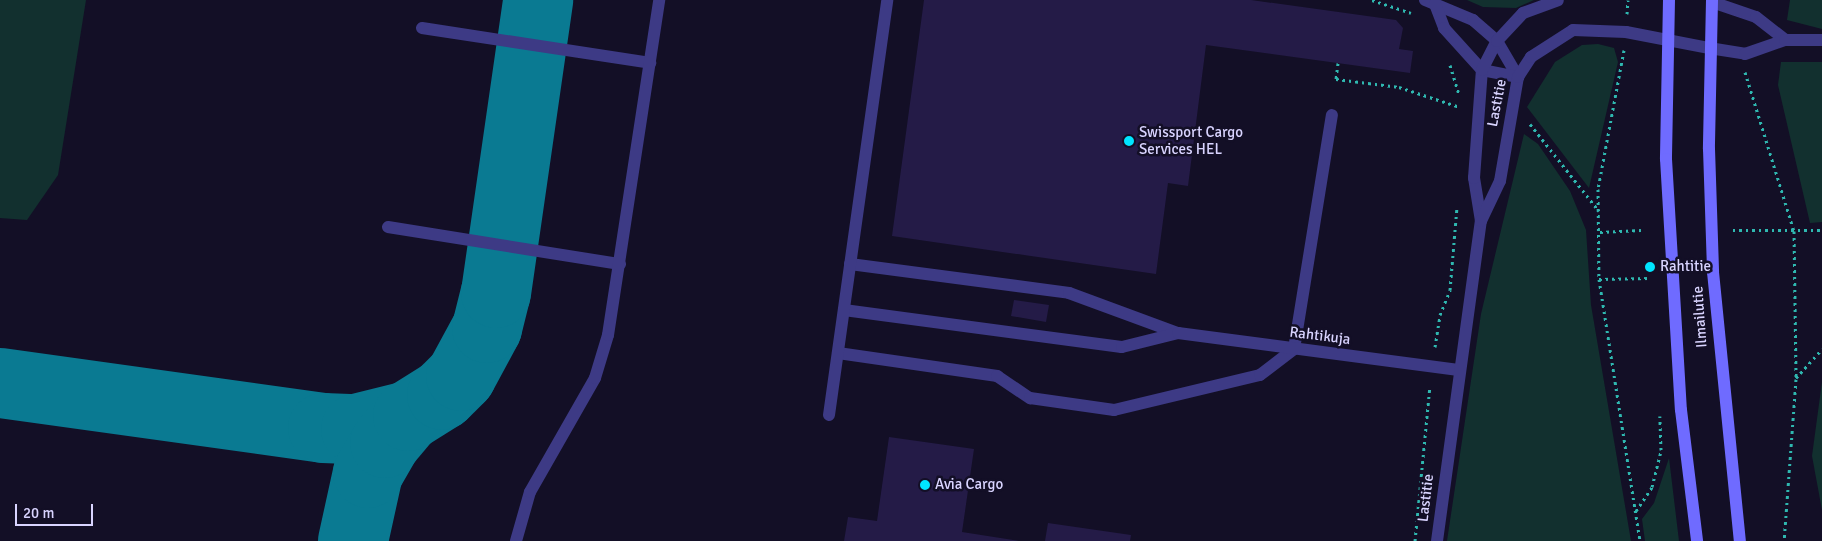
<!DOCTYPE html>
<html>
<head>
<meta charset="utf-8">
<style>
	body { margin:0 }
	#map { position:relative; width:1822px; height:541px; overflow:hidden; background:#130f26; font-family:Signika,sans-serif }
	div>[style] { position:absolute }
	.green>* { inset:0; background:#12302f }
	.taxiway>* { height:70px; margin:-35px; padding:0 35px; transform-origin:35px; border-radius:35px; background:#0a7a92 }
	.building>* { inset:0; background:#241b47 }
	.path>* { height:3px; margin-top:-1.5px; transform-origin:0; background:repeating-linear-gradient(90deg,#2fb8b0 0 2.5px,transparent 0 6.5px) }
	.lane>* { height:12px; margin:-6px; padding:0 6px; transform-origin:6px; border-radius:6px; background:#3d3a85 }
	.street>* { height:12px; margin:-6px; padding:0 6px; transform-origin:6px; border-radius:6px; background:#3d3a85 }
	.secondary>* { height:12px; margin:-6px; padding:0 6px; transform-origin:6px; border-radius:6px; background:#6f6bff }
	.dots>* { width:14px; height:14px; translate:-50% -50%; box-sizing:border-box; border:2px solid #130f26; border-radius:50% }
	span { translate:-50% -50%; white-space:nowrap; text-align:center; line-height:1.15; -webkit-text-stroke:5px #130f26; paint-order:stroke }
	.street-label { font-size:15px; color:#d9d4ff }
	.poi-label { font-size:15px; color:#d9d4ff }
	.left { translate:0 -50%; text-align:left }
	.scale { position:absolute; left:15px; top:504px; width:78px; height:22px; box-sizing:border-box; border:2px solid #d9d4ff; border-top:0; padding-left:6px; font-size:15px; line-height:18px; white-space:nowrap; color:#d9d4ff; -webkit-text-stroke:4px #130f26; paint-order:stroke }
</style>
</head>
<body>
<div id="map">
	<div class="green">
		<i style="clip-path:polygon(0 0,86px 0,58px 175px,27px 220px,0 218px)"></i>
		<i style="clip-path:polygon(1467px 0,1534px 0,1516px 8px,1483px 7px)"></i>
		<i style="clip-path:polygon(1790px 0,1822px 0,1822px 29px,1787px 20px)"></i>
		<i style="clip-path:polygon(1598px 44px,1614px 48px,1618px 62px,1589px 188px,1527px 107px,1555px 62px,1582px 45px)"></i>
		<i style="clip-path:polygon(1781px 62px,1822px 62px,1822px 222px,1810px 223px,1778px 85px)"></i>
		<i style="clip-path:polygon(1524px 134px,1538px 144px,1570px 191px,1586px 230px,1591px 305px,1631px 541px,1447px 541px,1481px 314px)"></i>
		<i style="clip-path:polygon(1822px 382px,1822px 510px,1812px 456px)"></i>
		<i style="clip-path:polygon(1669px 458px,1679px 541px,1645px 541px,1642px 519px,1654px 503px)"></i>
	</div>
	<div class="taxiway">
		<i style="left:0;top:383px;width:326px;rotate:7.9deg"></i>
		<i style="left:323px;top:428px;width:33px;rotate:2deg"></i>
		<i style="left:356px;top:429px;width:54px;rotate:-14deg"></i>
		<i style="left:353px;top:541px;width:70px;rotate:-77.6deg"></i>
		<i style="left:368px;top:473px;width:34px;rotate:-60deg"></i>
		<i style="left:385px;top:443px;width:35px;rotate:-50deg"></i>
		<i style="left:408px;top:416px;width:40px;rotate:-32deg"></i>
		<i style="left:442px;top:395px;width:27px;rotate:-45deg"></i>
		<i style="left:461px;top:376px;width:55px;rotate:-61.6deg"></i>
		<i style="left:487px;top:328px;width:36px;rotate:-76deg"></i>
		<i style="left:496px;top:293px;width:296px;rotate:-81.8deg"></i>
	</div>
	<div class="building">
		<i style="clip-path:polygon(924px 0,1251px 0,1396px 20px,1403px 28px,1399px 49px,1413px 51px,1410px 73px,1206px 45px,1188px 186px,1168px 183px,1156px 274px,892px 236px)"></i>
		<i style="clip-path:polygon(1014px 300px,1049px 305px,1046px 322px,1011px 316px)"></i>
		<i style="clip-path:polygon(889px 437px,974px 449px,962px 532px,1019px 541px,844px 541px,848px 517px,877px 521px)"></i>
		<i style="clip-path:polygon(1048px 523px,1131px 535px,1130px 541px,1045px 541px)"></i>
	</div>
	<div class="path">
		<i style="left:1372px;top:0;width:41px;rotate:18.4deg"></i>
		<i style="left:1627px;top:14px;width:14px;rotate:-86deg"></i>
		<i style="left:1624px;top:50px;width:141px;rotate:100.6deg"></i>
		<i style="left:1598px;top:189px;width:90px;rotate:89.4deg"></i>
		<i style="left:1599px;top:279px;width:265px;rotate:81.1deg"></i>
		<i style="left:1338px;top:63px;width:16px;rotate:97deg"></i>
		<i style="left:1336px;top:79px;width:64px;rotate:7.2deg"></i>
		<i style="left:1399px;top:87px;width:64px;rotate:18.2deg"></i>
		<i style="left:1450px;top:65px;width:31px;rotate:73deg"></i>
		<i style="left:1745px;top:72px;width:166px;rotate:72.9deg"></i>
		<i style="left:1794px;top:231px;width:148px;rotate:89.2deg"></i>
		<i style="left:1796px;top:379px;width:162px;rotate:94.2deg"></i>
		<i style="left:1530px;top:124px;width:111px;rotate:51.6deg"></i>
		<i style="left:1733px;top:230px;width:89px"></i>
		<i style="left:1600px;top:232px;width:41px;rotate:-2.8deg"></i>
		<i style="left:1599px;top:279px;width:51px;rotate:-1.1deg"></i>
		<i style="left:1435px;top:347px;width:32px;rotate:-81deg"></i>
		<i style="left:1440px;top:315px;width:27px;rotate:-68deg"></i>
		<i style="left:1450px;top:290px;width:84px;rotate:-85.2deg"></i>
		<i style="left:1796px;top:378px;width:39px;rotate:-48deg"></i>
		<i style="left:1636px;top:511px;width:29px;rotate:-56deg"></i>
		<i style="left:1652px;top:487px;width:38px;rotate:-76deg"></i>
		<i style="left:1661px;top:450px;width:34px;rotate:-92deg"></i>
		<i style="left:1415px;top:541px;width:156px;rotate:-84.5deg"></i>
	</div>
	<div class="lane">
		<i style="left:1425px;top:0;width:52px;rotate:22.6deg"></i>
		<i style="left:1473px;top:20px;width:32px;rotate:41deg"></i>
		<i style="left:1497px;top:41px;width:42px;rotate:59.7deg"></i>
		<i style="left:1712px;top:2px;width:46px;rotate:18.8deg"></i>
		<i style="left:1756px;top:17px;width:37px;rotate:38deg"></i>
		<i style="left:1435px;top:4px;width:26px;rotate:69deg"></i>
		<i style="left:1444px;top:28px;width:57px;rotate:47.9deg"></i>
		<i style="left:1482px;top:70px;width:37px;rotate:11deg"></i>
		<i style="left:422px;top:28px;width:231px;rotate:8.7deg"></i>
		<i style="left:1709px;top:48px;width:36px;rotate:9deg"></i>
		<i style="left:1745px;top:54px;width:42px;rotate:-19.3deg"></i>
		<i style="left:1785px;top:40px;width:37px"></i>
		<i style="left:388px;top:227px;width:235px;rotate:9.1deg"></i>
		<i style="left:850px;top:264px;width:221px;rotate:7.5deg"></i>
		<i style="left:1069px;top:293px;width:116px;rotate:20.2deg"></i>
		<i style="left:844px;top:310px;width:280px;rotate:7.6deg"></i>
		<i style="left:1122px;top:347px;width:58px;rotate:-14deg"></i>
		<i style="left:838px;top:353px;width:161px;rotate:8.2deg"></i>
		<i style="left:997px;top:376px;width:40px;rotate:34deg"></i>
		<i style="left:1030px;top:398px;width:85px;rotate:8.1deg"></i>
		<i style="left:1114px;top:410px;width:150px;rotate:-13.5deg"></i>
		<i style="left:1260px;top:375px;width:43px;rotate:-37.4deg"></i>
		<i style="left:1294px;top:349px;width:237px;rotate:-80.8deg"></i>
		<i style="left:829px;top:415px;width:419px;rotate:-82deg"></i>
		<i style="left:516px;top:541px;width:51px;rotate:-74.1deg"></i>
		<i style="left:530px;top:492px;width:131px;rotate:-60.3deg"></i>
		<i style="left:595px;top:378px;width:45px;rotate:-73.2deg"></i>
		<i style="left:608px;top:335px;width:339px;rotate:-81.3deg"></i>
	</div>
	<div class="street">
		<i style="left:1481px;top:221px;width:44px;rotate:-99.2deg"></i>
		<i style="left:1474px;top:178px;width:108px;rotate:-85.8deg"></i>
		<i style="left:1482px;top:70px;width:33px;rotate:-63deg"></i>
		<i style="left:1497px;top:41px;width:38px;rotate:-47deg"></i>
		<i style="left:1523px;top:13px;width:37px;rotate:-20deg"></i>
		<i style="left:1178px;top:333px;width:283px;rotate:7.5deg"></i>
		<i style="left:1437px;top:541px;width:323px;rotate:-82.2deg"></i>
		<i style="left:1481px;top:221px;width:44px;rotate:-64.6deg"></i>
		<i style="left:1500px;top:181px;width:106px;rotate:-80.2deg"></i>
		<i style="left:1518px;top:77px;width:24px;rotate:-57deg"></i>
		<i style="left:1531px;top:57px;width:50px;rotate:-32.7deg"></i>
		<i style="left:1573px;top:30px;width:53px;rotate:2.2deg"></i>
		<i style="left:1626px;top:32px;width:85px;rotate:10.9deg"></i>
	</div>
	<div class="secondary">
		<i style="left:1669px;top:0;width:159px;rotate:91.1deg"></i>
		<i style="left:1666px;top:159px;width:251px;rotate:86.6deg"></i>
		<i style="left:1681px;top:410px;width:132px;rotate:83deg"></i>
		<i style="left:1712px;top:0;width:149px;rotate:91.2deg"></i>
		<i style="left:1709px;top:149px;width:123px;rotate:88.1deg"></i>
		<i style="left:1713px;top:272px;width:270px;rotate:84.3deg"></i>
	</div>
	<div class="dots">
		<i style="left:1129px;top:141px;background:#00e5ff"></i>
		<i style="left:1650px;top:267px;background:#00e5ff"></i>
		<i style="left:925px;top:485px;background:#00e5ff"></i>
	</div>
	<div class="street-label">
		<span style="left:1497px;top:103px;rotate:-79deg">Lastitie</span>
		<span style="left:1700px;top:317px;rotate:-94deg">Ilmailutie</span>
		<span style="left:1320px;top:336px;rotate:7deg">Rahtikuja</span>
		<span style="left:1426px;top:498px;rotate:-83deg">Lastitie</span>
	</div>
	<div class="poi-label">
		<span class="left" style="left:1139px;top:141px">Swissport Cargo<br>Services HEL</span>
		<span class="left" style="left:1660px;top:267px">Rahtitie</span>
		<span class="left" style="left:935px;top:485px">Avia Cargo</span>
	</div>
	<div class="scale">20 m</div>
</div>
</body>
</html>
